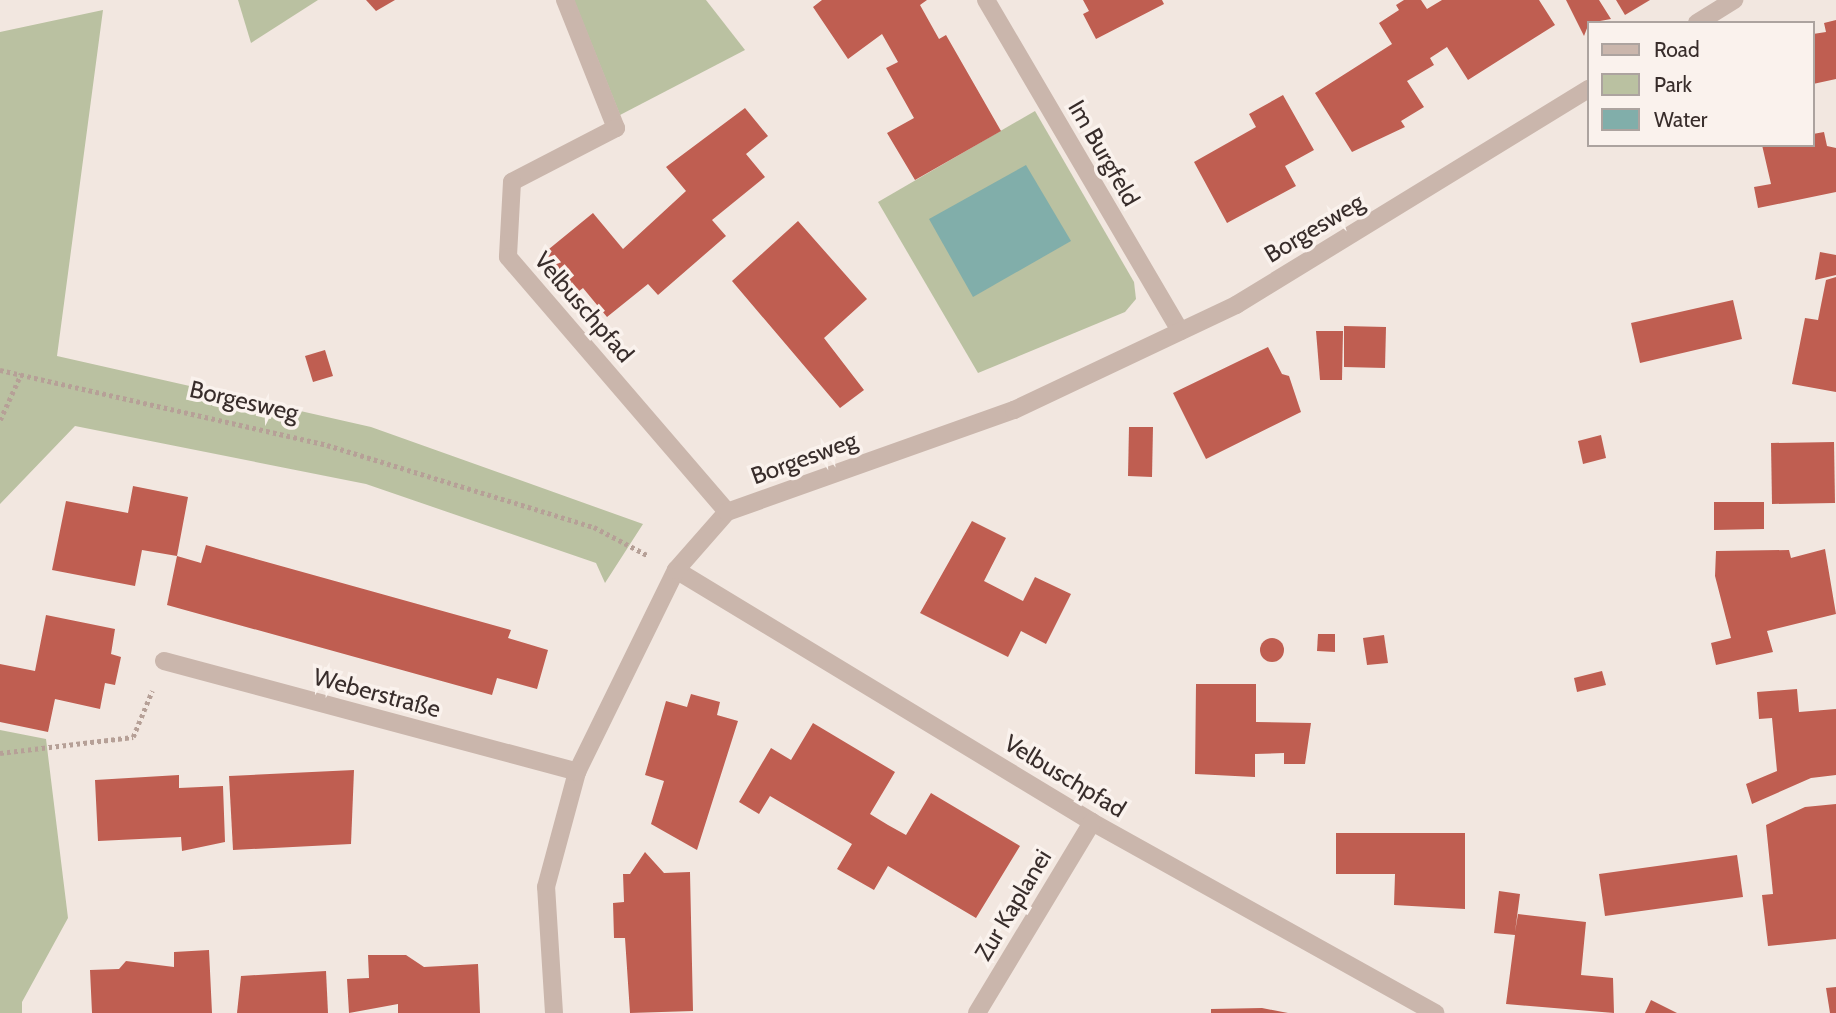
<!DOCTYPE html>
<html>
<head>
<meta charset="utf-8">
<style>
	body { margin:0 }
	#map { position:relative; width:1836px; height:1013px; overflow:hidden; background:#f2e7e0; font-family:Cabin,sans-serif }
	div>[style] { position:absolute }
	.green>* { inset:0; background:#bac1a1 }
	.water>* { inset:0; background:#81aeaa }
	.building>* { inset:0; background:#bf5e51 }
	.round { border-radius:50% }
	.path>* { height:4.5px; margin-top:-2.25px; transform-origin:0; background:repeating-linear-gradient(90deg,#b6a097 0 3.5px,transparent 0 7px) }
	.minor>* { height:18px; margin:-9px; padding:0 9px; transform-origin:9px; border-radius:9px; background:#cab6ac }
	span { translate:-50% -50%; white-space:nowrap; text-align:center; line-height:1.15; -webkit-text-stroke:7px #faf2ed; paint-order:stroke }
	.street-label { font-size:24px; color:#382d2b }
	.legend { position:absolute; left:1587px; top:21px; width:228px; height:126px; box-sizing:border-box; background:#faf2ed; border:2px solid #aca39f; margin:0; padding:9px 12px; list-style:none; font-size:21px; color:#382d2b }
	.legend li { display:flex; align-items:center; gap:14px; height:35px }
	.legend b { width:35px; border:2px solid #aca39f }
</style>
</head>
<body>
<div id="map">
	<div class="green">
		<i style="clip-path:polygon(238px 0,318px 0,251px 43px)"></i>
		<i style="clip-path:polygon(574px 0,706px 0,745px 50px,620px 115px)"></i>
		<i style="clip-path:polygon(103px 10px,57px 356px,371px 427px,643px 524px,605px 583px,596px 563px,366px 484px,75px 426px,0 504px,0 32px)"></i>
		<i style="clip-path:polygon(1035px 111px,1134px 282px,1136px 299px,1125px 312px,978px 373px,878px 202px)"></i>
		<i style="clip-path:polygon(0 730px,46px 739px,68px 918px,22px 1002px,22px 1013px,0 1013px)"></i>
	</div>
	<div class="water">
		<i style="clip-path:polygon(1026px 165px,1071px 241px,973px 297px,929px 219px)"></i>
	</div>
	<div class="building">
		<i style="clip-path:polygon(366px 0,395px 0,376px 11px)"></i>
		<i style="clip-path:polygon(822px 0,927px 0,920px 5px,939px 39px,946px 35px,1001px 131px,915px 180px,887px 133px,914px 118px,886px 68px,898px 62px,882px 34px,848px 59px,813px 7px)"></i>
		<i style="clip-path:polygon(1083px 0,1162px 0,1164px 4px,1096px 39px,1083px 14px,1089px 11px)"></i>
		<i style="clip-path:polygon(1404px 0,1421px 0,1427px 9px,1442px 0,1539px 0,1555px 25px,1468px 80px,1447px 47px,1430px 58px,1434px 65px,1407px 81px,1424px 107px,1401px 121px,1405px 127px,1352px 152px,1315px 93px,1392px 44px,1379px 23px,1399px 10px,1396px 5px)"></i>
		<i style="clip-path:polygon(1566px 0,1599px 0,1611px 19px,1589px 23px,1584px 36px)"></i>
		<i style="clip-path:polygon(1616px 0,1650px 0,1625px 15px)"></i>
		<i style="clip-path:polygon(1836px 20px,1836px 79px,1813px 84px,1813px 34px,1826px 32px,1824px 23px)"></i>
		<i style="clip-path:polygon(1283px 95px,1314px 150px,1285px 166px,1296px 186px,1227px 223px,1194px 162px,1256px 127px,1249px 114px)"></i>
		<i style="clip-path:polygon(745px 108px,768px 136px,746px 154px,765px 177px,712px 220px,726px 236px,658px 295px,648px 284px,607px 317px,583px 288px,570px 298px,538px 258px,593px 213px,623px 249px,686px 191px,666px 167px)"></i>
		<i style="clip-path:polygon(1824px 132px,1827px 146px,1836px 148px,1836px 192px,1758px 208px,1754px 187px,1771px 184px,1762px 145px,1813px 145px,1813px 134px)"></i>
		<i style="clip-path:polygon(798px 221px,867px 299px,824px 338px,864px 390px,840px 408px,732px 281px)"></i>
		<i style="clip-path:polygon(1820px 252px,1836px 255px,1836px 275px,1815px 280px)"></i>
		<i style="clip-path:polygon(1836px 277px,1836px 392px,1792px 384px,1805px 318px,1818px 320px,1826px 280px)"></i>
		<i style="clip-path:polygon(1733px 300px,1742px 339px,1640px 363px,1631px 323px)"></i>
		<i style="clip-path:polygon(1344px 326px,1386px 327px,1385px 368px,1344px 367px)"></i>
		<i style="clip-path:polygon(1316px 331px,1343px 331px,1342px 380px,1320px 380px)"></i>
		<i style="clip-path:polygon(1268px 347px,1282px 374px,1289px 376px,1301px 412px,1206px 459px,1173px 393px)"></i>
		<i style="clip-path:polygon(325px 350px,333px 376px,313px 382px,305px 356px)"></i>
		<i style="clip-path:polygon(1129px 427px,1153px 427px,1152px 477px,1128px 476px)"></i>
		<i style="clip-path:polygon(1601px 435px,1606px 458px,1583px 464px,1578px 441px)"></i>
		<i style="clip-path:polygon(1834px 442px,1835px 503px,1772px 504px,1771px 443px)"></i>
		<i style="clip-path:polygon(133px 486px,188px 497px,177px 556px,142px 550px,135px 586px,52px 570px,66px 501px,128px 513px)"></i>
		<i style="clip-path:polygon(1714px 502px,1764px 502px,1764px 529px,1714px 530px)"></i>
		<i style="clip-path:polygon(972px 521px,1006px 538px,984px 581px,1023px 601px,1035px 577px,1071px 594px,1046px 644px,1021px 631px,1008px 657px,920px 613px)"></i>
		<i style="clip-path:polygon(206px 545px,511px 630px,508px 638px,548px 650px,537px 689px,497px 678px,492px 695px,167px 605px,177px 556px,201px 563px)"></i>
		<i style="clip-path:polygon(1825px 549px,1836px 614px,1767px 631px,1773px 652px,1716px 665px,1711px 643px,1731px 638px,1715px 576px,1716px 551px,1789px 550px,1791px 558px)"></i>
		<i style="clip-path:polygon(46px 615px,115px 629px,111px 654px,121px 657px,115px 685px,105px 683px,100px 709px,55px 699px,48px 732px,0 722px,0 664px,35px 671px)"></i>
		<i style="clip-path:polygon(1318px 634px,1335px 634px,1335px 652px,1317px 651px)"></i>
		<i style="clip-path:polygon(1384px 635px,1388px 663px,1367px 665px,1363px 638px)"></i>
		<i class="round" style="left:1260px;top:638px;width:24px;height:24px"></i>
		<i style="clip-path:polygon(1602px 671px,1606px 685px,1577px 692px,1574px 678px)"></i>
		<i style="clip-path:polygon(1196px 684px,1256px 684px,1256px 722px,1311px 723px,1305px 764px,1284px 764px,1284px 753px,1255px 754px,1255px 777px,1195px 774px)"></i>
		<i style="clip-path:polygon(1797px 689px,1799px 712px,1836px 709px,1836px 775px,1811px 778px,1752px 804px,1746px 784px,1777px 771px,1772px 718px,1759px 719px,1757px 692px)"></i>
		<i style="clip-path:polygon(691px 694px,720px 702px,717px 715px,738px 721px,697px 850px,651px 824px,664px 781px,645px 775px,666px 701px,687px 707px)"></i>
		<i style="clip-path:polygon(813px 723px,895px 772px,870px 814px,888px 825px,906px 835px,931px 793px,1020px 846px,976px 918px,888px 866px,874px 890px,837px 869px,852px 844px,770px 796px,759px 814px,739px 802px,771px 748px,791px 760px)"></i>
		<i style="clip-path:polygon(354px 770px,351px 844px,233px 850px,229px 776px)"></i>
		<i style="clip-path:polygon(179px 775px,179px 788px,223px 786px,225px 842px,182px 851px,181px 837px,98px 841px,95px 780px)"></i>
		<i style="clip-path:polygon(1836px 804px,1836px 939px,1768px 946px,1762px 895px,1773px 894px,1766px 825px,1805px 807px)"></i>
		<i style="clip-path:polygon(1336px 833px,1465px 833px,1465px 909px,1394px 905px,1395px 874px,1336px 874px)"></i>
		<i style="clip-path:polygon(645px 852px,664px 873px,690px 872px,693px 1011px,630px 1013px,625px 938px,614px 938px,613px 903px,624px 902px,623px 874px,630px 874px)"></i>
		<i style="clip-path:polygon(1737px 855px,1743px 897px,1605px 916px,1599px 874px)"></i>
		<i style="clip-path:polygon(1499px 891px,1520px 894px,1515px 932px,1518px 914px,1586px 922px,1581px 975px,1613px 978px,1614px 1013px,1506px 1004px,1515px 935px,1494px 933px)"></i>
		<i style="clip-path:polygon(209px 950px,212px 1013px,92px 1013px,90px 970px,119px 969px,126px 961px,174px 967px,174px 952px)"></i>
		<i style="clip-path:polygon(368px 955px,406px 955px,424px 967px,478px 964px,480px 1013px,398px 1013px,398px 1004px,349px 1013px,347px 979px,369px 978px)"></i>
		<i style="clip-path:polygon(326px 971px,328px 1013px,237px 1013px,241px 976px)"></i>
		<i style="clip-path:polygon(1836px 987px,1836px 1013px,1830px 1013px,1826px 988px)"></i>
		<i style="clip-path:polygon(1651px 1000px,1677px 1013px,1645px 1013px)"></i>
		<i style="clip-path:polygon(1211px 1009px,1262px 1008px,1288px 1013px,1211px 1013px)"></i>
	</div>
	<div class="path">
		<i style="left:0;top:370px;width:335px;rotate:12.9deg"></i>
		<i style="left:327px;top:445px;width:279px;rotate:17.1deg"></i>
		<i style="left:594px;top:527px;width:60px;rotate:27.8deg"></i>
		<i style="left:0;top:420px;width:51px;rotate:-65.5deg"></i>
		<i style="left:0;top:753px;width:134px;rotate:-6.9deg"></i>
		<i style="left:133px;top:737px;width:50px;rotate:-67.6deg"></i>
	</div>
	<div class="minor">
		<i style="left:565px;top:0;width:138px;rotate:68.3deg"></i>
		<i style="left:616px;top:128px;width:117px;rotate:152.6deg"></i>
		<i style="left:512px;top:182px;width:75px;rotate:93.1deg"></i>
		<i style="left:508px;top:257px;width:336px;rotate:49.3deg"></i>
		<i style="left:986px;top:0;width:384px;rotate:59.6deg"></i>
		<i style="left:1697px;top:23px;width:44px;rotate:-31.9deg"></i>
		<i style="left:676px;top:570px;width:486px;rotate:31.2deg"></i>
		<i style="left:1092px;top:822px;width:393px;rotate:29.1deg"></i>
		<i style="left:164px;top:661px;width:428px;rotate:15deg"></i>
		<i style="left:554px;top:1013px;width:126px;rotate:-93.6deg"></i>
		<i style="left:546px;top:887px;width:119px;rotate:-74.9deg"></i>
		<i style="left:577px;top:772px;width:225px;rotate:-63.9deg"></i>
		<i style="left:676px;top:570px;width:77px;rotate:-48.7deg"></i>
		<i style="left:727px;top:512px;width:305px;rotate:-19.6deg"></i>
		<i style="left:1014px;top:410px;width:246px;rotate:-25.3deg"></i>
		<i style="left:1236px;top:305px;width:414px;rotate:-31.5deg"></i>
		<i style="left:977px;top:1013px;width:223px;rotate:-58.9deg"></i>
	</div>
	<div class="street-label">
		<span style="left:1104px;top:153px;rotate:60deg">Im Burgfeld</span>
		<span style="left:1314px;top:228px;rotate:-31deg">Borgesweg</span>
		<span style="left:584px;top:307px;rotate:49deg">Velbuschpfad</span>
		<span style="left:244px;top:401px;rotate:13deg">Borgesweg</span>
		<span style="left:804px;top:458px;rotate:-20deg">Borgesweg</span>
		<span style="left:377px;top:693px;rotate:15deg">Weberstraße</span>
		<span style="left:1065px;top:776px;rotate:31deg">Velbuschpfad</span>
		<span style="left:1013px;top:905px;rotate:-59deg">Zur Kaplanei</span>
	</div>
	<ul class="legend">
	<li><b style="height:9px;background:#cab6ac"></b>Road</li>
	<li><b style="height:19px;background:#bac1a1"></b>Park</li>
	<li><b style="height:19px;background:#81aeaa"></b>Water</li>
	</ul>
</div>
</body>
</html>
